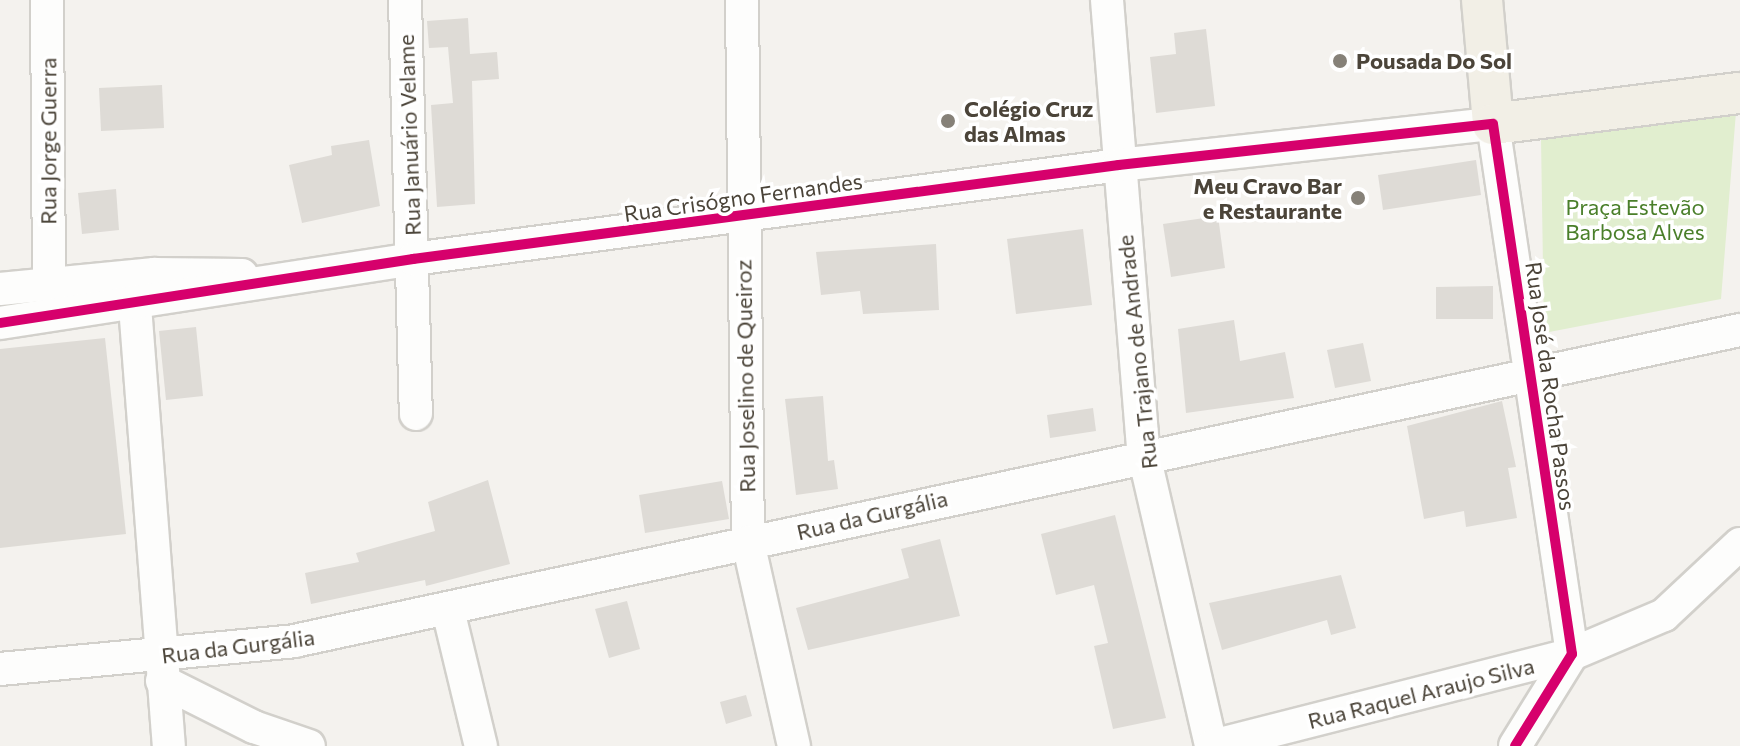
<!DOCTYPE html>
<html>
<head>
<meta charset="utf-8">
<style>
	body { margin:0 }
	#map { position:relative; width:1740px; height:746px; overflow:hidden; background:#f4f2ee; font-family:Commissioner,sans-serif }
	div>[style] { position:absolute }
	.green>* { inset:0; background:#e1eecf }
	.building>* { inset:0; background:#dedbd6 }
	.roads { filter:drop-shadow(2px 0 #d2d0cb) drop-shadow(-2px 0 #d2d0cb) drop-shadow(0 2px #d2d0cb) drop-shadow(0 -2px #d2d0cb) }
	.minor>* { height:32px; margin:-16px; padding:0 16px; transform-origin:16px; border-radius:16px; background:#fdfdfc }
	.major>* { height:40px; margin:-20px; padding:0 20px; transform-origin:20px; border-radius:20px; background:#f2efe6 }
	.cycleway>* { height:10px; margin:-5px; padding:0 5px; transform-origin:5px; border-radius:5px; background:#d6006c }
	.dots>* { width:22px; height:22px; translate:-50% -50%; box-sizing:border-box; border:4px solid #fff; border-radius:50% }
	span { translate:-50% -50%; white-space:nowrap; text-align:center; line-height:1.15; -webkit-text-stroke:7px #fff; paint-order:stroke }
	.poi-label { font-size:22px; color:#4b4439; font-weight:700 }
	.left { translate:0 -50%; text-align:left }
	.right { translate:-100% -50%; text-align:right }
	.street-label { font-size:22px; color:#4b4439 }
	.park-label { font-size:22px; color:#4a7f2a }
</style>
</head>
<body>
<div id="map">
	<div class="green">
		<i style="clip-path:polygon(1736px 112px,1721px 299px,1544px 333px,1541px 138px)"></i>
	</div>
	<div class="building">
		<i style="clip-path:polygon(468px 18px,470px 54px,497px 52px,499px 79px,472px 81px,475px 204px,437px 207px,431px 105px,453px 103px,448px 47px,429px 48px,427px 21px)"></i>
		<i style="clip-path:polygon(1206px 29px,1215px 106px,1156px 113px,1150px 57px,1176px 54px,1174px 33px)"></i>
		<i style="clip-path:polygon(162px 85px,164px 128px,101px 131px,99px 88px)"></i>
		<i style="clip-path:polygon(369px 140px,380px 206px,302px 223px,289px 165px,332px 155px,331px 146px)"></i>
		<i style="clip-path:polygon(1476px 160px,1481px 195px,1383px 210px,1378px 175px)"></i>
		<i style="clip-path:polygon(116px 189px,119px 230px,82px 234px,78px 193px)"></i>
		<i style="clip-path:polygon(1218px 216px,1225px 268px,1171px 277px,1163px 224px)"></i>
		<i style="clip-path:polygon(1083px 229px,1092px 305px,1016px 314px,1007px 239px)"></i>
		<i style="clip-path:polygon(936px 244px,939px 310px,863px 314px,860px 291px,821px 295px,816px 252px)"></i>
		<i style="clip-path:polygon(1493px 286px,1493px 319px,1436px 319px,1436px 287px)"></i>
		<i style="clip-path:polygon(1234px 320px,1240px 361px,1285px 352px,1294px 398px,1186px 413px,1178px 329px)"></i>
		<i style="clip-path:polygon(196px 327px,203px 396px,166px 400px,159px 331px)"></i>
		<i style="clip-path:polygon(105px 338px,126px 534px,0 548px,0 349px)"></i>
		<i style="clip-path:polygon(1363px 343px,1371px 381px,1335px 388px,1327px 350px)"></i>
		<i style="clip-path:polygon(823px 396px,828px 461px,834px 460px,838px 489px,796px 495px,785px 399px)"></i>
		<i style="clip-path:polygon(1502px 401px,1516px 467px,1508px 468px,1517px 518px,1466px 527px,1464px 511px,1424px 519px,1407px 426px)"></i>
		<i style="clip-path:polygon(1093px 408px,1096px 431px,1050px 438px,1047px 415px)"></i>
		<i style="clip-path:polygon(488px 480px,510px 564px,426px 586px,425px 580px,311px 604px,305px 573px,359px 562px,356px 553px,435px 531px,428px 502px)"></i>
		<i style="clip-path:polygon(722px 481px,729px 519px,645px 533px,639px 495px)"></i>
		<i style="clip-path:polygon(1115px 515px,1166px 718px,1113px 729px,1094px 646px,1108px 643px,1094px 585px,1056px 595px,1041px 534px)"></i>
		<i style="clip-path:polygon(940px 539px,960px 616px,808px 650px,796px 608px,909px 578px,901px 549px)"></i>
		<i style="clip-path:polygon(1341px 575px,1356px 628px,1331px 635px,1327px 620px,1222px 650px,1209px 603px)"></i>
		<i style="clip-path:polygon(627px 601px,640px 649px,609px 658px,595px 609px)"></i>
		<i style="clip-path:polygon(746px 695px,752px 716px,726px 724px,720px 702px)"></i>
	</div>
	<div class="roads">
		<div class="minor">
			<i style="left:47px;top:0;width:283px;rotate:89.6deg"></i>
			<i style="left:405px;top:0;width:414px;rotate:88.5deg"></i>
			<i style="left:742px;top:0;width:542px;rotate:89.37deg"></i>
			<i style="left:748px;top:542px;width:209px;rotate:77.3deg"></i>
			<i style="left:1107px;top:0;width:457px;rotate:85.4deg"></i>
			<i style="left:1144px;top:455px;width:299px;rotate:77deg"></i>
			<i style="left:0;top:289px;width:155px;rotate:-5.6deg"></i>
			<i style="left:154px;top:274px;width:88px;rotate:0.7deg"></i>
			<i style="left:135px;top:306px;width:441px;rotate:85.6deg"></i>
			<i style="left:0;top:323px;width:418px;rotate:-8.8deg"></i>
			<i style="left:413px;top:259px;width:712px;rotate:-7.58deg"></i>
			<i style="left:1119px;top:165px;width:376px;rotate:-6.3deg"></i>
			<i style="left:1493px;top:124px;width:536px;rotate:81.52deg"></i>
			<i style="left:1572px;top:654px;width:108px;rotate:121.8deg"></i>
			<i style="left:448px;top:610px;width:140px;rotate:76.4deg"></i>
			<i style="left:0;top:669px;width:295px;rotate:-5.4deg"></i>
			<i style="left:294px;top:641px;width:1479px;rotate:-12.14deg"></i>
			<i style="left:162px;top:681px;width:103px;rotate:26.6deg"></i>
			<i style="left:254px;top:727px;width:58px;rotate:19.1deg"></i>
			<i style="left:1212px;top:746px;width:372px;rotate:-14.3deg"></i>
			<i style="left:1572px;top:654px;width:100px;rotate:-23deg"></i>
			<i style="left:1664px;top:615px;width:104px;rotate:-43.1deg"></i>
		</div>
		<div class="major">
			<i style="left:1482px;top:0;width:124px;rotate:84.9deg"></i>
			<i style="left:1493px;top:124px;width:249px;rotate:-7.2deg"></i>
		</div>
	</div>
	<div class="cycleway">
		<i style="left:0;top:323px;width:418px;rotate:-8.8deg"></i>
		<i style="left:413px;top:259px;width:712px;rotate:-7.58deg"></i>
		<i style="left:1119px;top:165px;width:376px;rotate:-6.3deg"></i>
		<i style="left:1493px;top:124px;width:536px;rotate:81.52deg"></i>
		<i style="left:1572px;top:654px;width:108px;rotate:121.8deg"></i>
	</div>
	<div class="dots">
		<i style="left:1340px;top:61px;background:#868178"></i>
		<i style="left:948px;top:121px;background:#868178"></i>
		<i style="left:1358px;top:198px;background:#868178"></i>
	</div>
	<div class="poi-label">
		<span class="left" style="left:1356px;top:61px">Pousada Do Sol</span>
		<span class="left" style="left:964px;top:121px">Colégio Cruz<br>das Almas</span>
		<span class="right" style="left:1342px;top:198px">Meu Cravo Bar<br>e Restaurante</span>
	</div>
	<div class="street-label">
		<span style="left:409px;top:135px;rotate:-92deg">Rua Januário Velame</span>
		<span style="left:48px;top:141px;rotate:-90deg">Rua Jorge Guerra</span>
		<span style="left:743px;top:197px;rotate:-8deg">Rua Crisógno Fernandes</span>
		<span style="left:1137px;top:352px;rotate:-96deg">Rua Trajano de Andrade</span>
		<span style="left:745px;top:376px;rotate:-91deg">Rua Joselino de Queiroz</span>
		<span style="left:1551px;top:386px;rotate:82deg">Rua José da Rocha Passos</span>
		<span style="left:872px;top:515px;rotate:-13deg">Rua da Gurgália</span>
		<span style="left:238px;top:646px;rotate:-7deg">Rua da Gurgália</span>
		<span style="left:1421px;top:693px;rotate:-14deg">Rua Raquel Araujo Silva</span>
	</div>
	<div class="park-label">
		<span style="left:1635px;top:219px">Praça Estevão<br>Barbosa Alves</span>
	</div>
</div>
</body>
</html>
